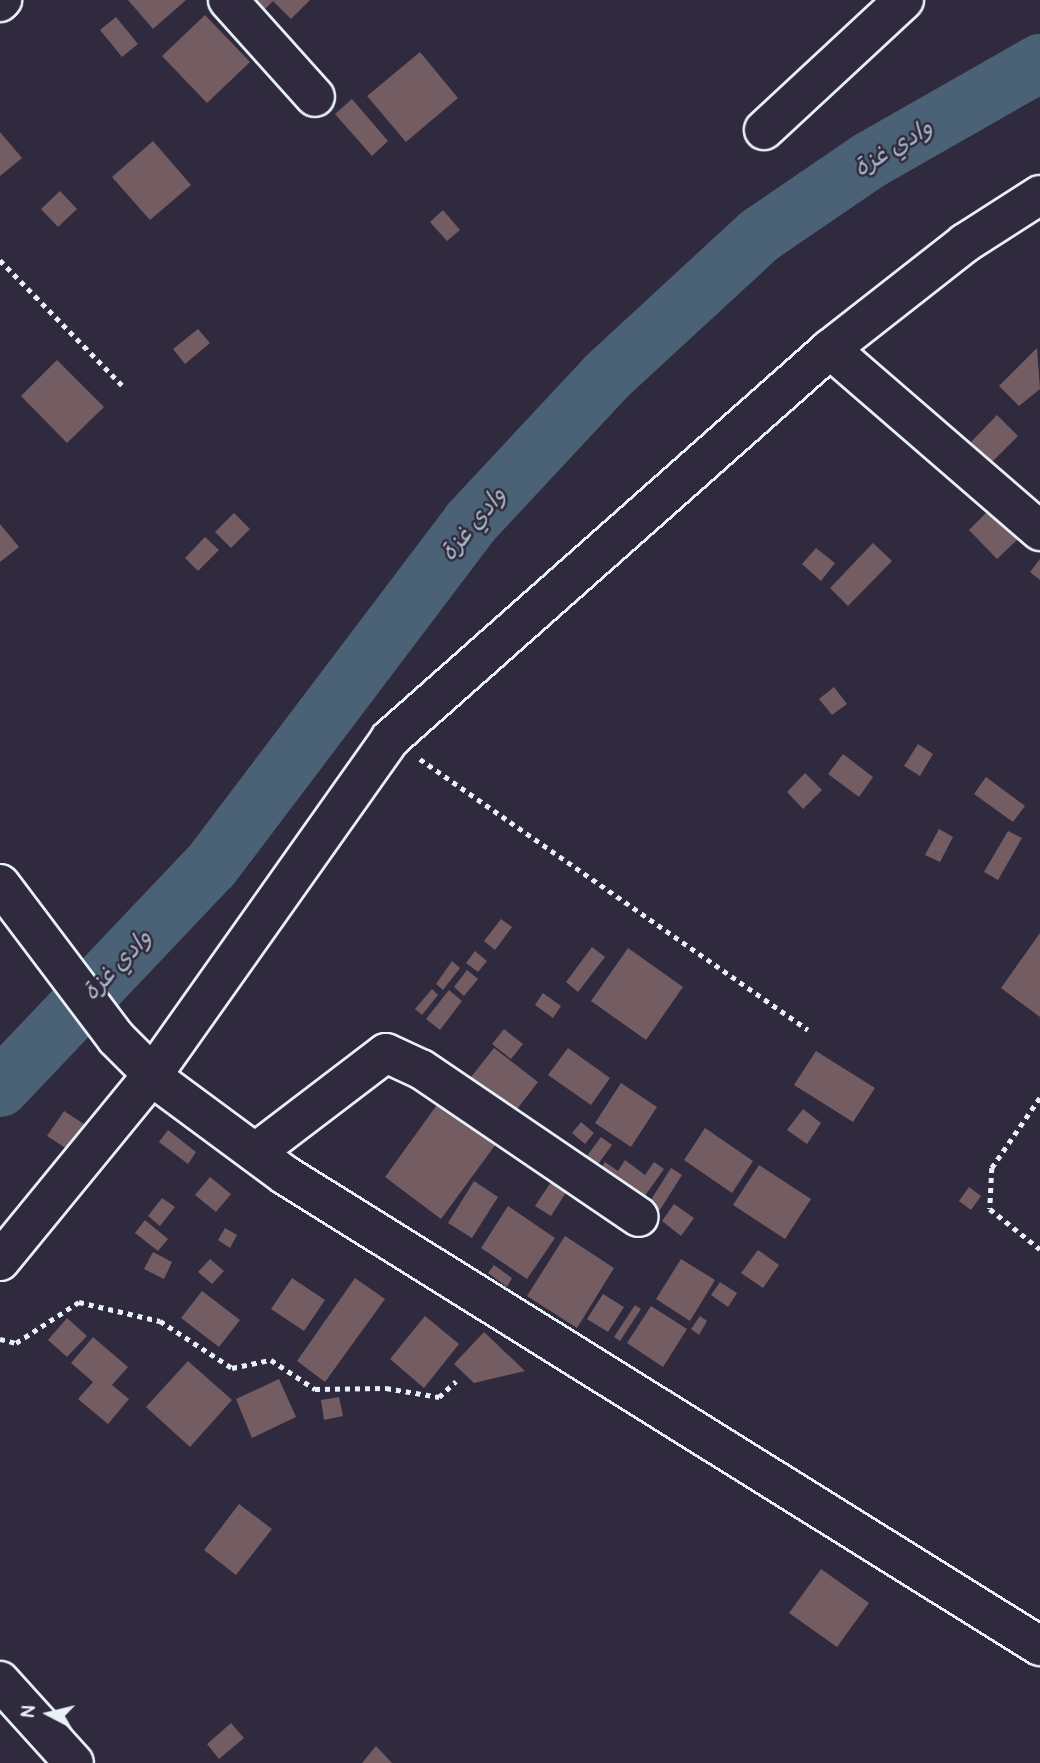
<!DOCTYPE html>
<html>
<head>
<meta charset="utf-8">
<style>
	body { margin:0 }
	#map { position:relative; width:1040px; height:1763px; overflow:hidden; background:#2f2a3d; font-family:Pangolin,"Playpen Sans Arabic",sans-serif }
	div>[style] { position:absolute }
	.river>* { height:58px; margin:-29px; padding:0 29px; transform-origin:29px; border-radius:29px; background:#4b6276 }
	.building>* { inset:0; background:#745d62 }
	.path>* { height:4.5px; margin-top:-2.25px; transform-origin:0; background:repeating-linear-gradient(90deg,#e8f1f8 0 5px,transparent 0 10px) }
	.roads { filter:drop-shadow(2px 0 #e8f1f8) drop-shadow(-2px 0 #e8f1f8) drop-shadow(0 2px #e8f1f8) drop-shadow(0 -2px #e8f1f8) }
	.minor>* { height:38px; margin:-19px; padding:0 19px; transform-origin:19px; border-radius:19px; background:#2f2a3d }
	span { translate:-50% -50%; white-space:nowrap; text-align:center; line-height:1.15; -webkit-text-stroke:5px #2f2a3d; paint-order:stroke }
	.water-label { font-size:24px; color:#a9b8c4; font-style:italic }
	.north { position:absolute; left:14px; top:1679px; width:70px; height:70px; -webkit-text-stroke:5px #2f2a3d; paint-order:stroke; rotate:277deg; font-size:19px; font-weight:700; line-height:28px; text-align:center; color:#e8f1f8 }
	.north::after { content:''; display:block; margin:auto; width:24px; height:32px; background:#e8f1f8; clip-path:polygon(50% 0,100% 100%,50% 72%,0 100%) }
</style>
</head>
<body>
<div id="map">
	<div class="river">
		<i style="left:0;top:1088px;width:306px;rotate:-46.5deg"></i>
		<i style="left:211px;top:866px;width:431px;rotate:-52.9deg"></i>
		<i style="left:471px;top:522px;width:198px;rotate:-47deg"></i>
		<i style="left:606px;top:377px;width:209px;rotate:-42.7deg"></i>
		<i style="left:760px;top:235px;width:133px;rotate:-34.3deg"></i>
		<i style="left:870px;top:160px;width:196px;rotate:-29.7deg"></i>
	</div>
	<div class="building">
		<i style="clip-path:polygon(128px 0,186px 0,153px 29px)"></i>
		<i style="clip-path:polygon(255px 0,310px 0,291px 19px,273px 1px,265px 9px)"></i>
		<i style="clip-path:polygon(205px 15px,250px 62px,207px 103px,162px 56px)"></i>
		<i style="clip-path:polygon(116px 17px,138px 44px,122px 57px,100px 30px)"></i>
		<i style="clip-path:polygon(420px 52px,458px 98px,406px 142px,367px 96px)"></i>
		<i style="clip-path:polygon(352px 99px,388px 141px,372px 156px,335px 114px)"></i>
		<i style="clip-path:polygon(0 132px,22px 158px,0 176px)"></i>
		<i style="clip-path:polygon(153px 141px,191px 185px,150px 220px,112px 177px)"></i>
		<i style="clip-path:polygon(60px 191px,77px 209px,58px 227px,41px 209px)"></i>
		<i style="clip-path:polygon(443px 210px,460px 230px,447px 241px,430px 222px)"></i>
		<i style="clip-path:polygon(198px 329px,210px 343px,185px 364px,173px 349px)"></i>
		<i style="clip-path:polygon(1037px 348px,1040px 389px,1019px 406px,999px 386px)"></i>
		<i style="clip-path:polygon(57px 360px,104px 407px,67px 443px,21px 396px)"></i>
		<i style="clip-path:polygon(997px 415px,1018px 436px,991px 463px,971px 442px)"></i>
		<i style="clip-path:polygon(992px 507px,1021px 536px,997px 559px,969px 530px)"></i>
		<i style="clip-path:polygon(234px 513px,250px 529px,231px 548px,215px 532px)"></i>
		<i style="clip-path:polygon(0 524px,19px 547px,0 562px)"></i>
		<i style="clip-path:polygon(205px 537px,219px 550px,198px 571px,185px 558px)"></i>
		<i style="clip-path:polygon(873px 543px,892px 561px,848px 606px,830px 588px)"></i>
		<i style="clip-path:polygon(816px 548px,835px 563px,821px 581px,802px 564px)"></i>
		<i style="clip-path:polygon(1040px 559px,1040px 580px,1030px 572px)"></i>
		<i style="clip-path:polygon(834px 687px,847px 704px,832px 715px,819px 699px)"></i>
		<i style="clip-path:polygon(918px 744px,933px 754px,920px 776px,904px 766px)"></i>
		<i style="clip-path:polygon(843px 754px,873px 777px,859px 797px,828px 774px)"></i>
		<i style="clip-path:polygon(805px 773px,822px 790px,803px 809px,787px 792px)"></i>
		<i style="clip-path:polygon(986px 777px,1025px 806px,1013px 822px,974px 794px)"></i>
		<i style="clip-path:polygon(939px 829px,953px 837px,940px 862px,925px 855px)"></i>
		<i style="clip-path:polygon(1008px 831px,1022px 838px,998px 880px,984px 872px)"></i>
		<i style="clip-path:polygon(501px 919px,512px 927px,495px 950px,484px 941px)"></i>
		<i style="clip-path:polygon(1040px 933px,1040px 1017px,1001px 988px)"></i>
		<i style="clip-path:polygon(592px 947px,605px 957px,578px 992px,566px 982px)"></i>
		<i style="clip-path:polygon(628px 948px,683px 987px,646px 1040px,591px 1001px)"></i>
		<i style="clip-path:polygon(475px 951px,487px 961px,478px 972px,466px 963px)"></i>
		<i style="clip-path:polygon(452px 961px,460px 968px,443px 990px,436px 984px)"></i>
		<i style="clip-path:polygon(467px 970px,478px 979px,464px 996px,454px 987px)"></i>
		<i style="clip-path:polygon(432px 989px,438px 995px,422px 1015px,415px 1009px)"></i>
		<i style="clip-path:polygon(449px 990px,462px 1001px,440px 1030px,426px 1019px)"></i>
		<i style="clip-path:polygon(543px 993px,561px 1006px,553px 1018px,535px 1005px)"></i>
		<i style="clip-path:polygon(504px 1029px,523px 1044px,511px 1059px,492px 1044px)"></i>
		<i style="clip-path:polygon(494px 1048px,538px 1082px,511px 1117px,467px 1082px)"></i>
		<i style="clip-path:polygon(568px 1048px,610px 1078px,591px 1105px,548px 1075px)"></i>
		<i style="clip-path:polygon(816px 1051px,875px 1088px,853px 1122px,794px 1085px)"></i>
		<i style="clip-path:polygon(621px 1083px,657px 1107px,631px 1147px,595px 1123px)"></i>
		<i style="clip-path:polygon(447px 1091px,504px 1133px,441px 1219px,385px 1177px)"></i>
		<i style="clip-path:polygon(803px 1109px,821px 1123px,807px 1144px,787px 1130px)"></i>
		<i style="clip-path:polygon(64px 1111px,87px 1126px,70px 1151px,47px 1136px)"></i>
		<i style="clip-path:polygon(581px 1122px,594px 1133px,585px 1144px,572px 1133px)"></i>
		<i style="clip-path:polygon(705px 1128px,753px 1161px,732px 1193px,684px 1160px)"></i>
		<i style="clip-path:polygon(168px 1130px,196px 1152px,188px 1164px,159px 1142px)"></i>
		<i style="clip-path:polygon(601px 1137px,612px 1145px,598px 1164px,587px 1156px)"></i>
		<i style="clip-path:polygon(625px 1160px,645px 1175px,654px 1162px,664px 1169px,639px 1204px,597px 1174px,605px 1162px,618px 1171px)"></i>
		<i style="clip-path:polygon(759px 1165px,811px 1199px,785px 1239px,733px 1205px)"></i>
		<i style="clip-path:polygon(671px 1168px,682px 1175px,658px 1213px,647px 1206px)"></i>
		<i style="clip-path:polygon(559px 1170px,574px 1180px,551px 1216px,535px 1206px)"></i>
		<i style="clip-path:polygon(210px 1177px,231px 1194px,216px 1212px,195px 1195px)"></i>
		<i style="clip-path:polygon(474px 1181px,498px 1197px,472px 1238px,448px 1223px)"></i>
		<i style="clip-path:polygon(969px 1187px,981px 1196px,971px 1210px,959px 1201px)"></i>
		<i style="clip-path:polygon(162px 1198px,175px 1207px,160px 1226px,148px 1216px)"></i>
		<i style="clip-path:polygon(674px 1204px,694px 1218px,681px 1236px,662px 1221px)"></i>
		<i style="clip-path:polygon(508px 1206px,555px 1238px,527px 1279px,481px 1248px)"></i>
		<i style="clip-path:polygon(145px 1220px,168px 1239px,158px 1251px,135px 1233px)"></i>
		<i style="clip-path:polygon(225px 1228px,237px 1235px,230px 1248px,218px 1240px)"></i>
		<i style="clip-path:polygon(565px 1236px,614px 1268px,577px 1328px,527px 1296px)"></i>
		<i style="clip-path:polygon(758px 1250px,779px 1265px,763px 1288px,741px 1273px)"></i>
		<i style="clip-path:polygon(153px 1252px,172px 1262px,164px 1279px,144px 1269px)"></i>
		<i style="clip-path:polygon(210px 1259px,224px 1271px,212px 1284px,198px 1272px)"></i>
		<i style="clip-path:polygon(681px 1259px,715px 1280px,690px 1321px,656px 1299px)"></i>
		<i style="clip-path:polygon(494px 1265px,512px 1278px,507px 1287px,488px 1273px)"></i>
		<i style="clip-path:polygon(292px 1278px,325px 1300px,304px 1331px,271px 1309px)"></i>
		<i style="clip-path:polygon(355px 1278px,385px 1299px,325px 1382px,297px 1361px)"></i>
		<i style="clip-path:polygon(720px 1282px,737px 1293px,728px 1307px,711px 1295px)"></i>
		<i style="clip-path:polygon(202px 1291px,240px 1320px,219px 1347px,181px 1318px)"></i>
		<i style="clip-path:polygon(603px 1294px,624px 1307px,608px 1332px,587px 1319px)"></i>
		<i style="clip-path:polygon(635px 1305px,641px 1309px,620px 1341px,614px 1337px)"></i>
		<i style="clip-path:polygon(651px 1306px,687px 1329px,663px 1367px,627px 1343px)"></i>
		<i style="clip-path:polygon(425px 1316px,459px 1344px,424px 1388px,390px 1359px)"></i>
		<i style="clip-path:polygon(700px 1316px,707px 1321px,699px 1335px,691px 1329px)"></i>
		<i style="clip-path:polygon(67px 1318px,87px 1336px,67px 1357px,48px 1340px)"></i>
		<i style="clip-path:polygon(484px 1332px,525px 1371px,474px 1383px,454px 1364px)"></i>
		<i style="clip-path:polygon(93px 1337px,128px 1367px,112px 1385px,129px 1399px,108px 1424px,78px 1399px,93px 1382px,71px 1363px)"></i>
		<i style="clip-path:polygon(188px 1361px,232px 1400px,190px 1447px,146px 1407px)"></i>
		<i style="clip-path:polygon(279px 1379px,296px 1417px,252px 1438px,236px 1399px)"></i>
		<i style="clip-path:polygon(339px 1397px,343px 1416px,324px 1420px,321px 1400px)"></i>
		<i style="clip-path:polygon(239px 1504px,272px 1529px,236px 1575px,204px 1550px)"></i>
		<i style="clip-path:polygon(821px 1569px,869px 1603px,837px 1647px,789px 1613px)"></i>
		<i style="clip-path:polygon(231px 1723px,244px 1738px,219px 1759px,207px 1744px)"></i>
		<i style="clip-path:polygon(376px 1746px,392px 1763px,362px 1763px)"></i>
	</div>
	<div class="path">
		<i style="left:0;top:260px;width:175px;rotate:45.7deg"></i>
		<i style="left:420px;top:759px;width:473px;rotate:34.9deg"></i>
		<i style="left:1040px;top:1098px;width:85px;rotate:124.4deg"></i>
		<i style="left:992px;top:1168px;width:41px;rotate:92.8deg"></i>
		<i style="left:990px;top:1209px;width:64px;rotate:38.7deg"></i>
		<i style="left:0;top:1339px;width:16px;rotate:14deg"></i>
		<i style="left:16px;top:1343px;width:75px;rotate:-33.1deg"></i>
		<i style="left:79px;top:1302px;width:83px;rotate:13.2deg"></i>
		<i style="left:160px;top:1321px;width:86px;rotate:33.1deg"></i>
		<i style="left:232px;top:1368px;width:40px;rotate:-12deg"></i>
		<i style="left:271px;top:1360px;width:53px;rotate:33.4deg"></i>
		<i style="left:315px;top:1389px;width:71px;rotate:-0.8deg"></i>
		<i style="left:386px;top:1388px;width:54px;rotate:9.6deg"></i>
		<i style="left:439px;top:1397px;width:23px;rotate:-43deg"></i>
	</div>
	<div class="roads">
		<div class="minor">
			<i style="left:228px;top:0;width:130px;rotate:48.1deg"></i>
			<i style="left:0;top:2px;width:3px;rotate:-45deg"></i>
			<i style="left:764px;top:130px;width:191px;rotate:-42.9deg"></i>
			<i style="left:830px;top:349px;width:278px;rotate:40.9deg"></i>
			<i style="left:0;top:884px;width:193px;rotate:53deg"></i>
			<i style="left:116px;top:1038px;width:65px;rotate:45deg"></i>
			<i style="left:162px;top:1084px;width:153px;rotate:36.5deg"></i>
			<i style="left:285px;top:1175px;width:890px;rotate:31.96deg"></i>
			<i style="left:256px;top:1152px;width:163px;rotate:-37.3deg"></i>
			<i style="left:386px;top:1053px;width:38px;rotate:25deg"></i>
			<i style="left:421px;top:1069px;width:263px;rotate:34.2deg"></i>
			<i style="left:0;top:1261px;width:242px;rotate:-50.7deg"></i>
			<i style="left:153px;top:1074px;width:410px;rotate:-54.7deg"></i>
			<i style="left:390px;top:739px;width:588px;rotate:-41.55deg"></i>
			<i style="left:830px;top:349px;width:172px;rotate:-38.1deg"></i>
			<i style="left:965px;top:243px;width:89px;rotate:-32.6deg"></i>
			<i style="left:0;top:1681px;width:110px;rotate:47.9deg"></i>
		</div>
	</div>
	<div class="water-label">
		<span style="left:893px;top:148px;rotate:-31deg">وادي غزة</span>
		<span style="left:473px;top:524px;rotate:-50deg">وادي غزة</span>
		<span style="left:117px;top:965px;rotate:-46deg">وادي غزة</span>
	</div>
	<div class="north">N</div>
</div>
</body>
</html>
